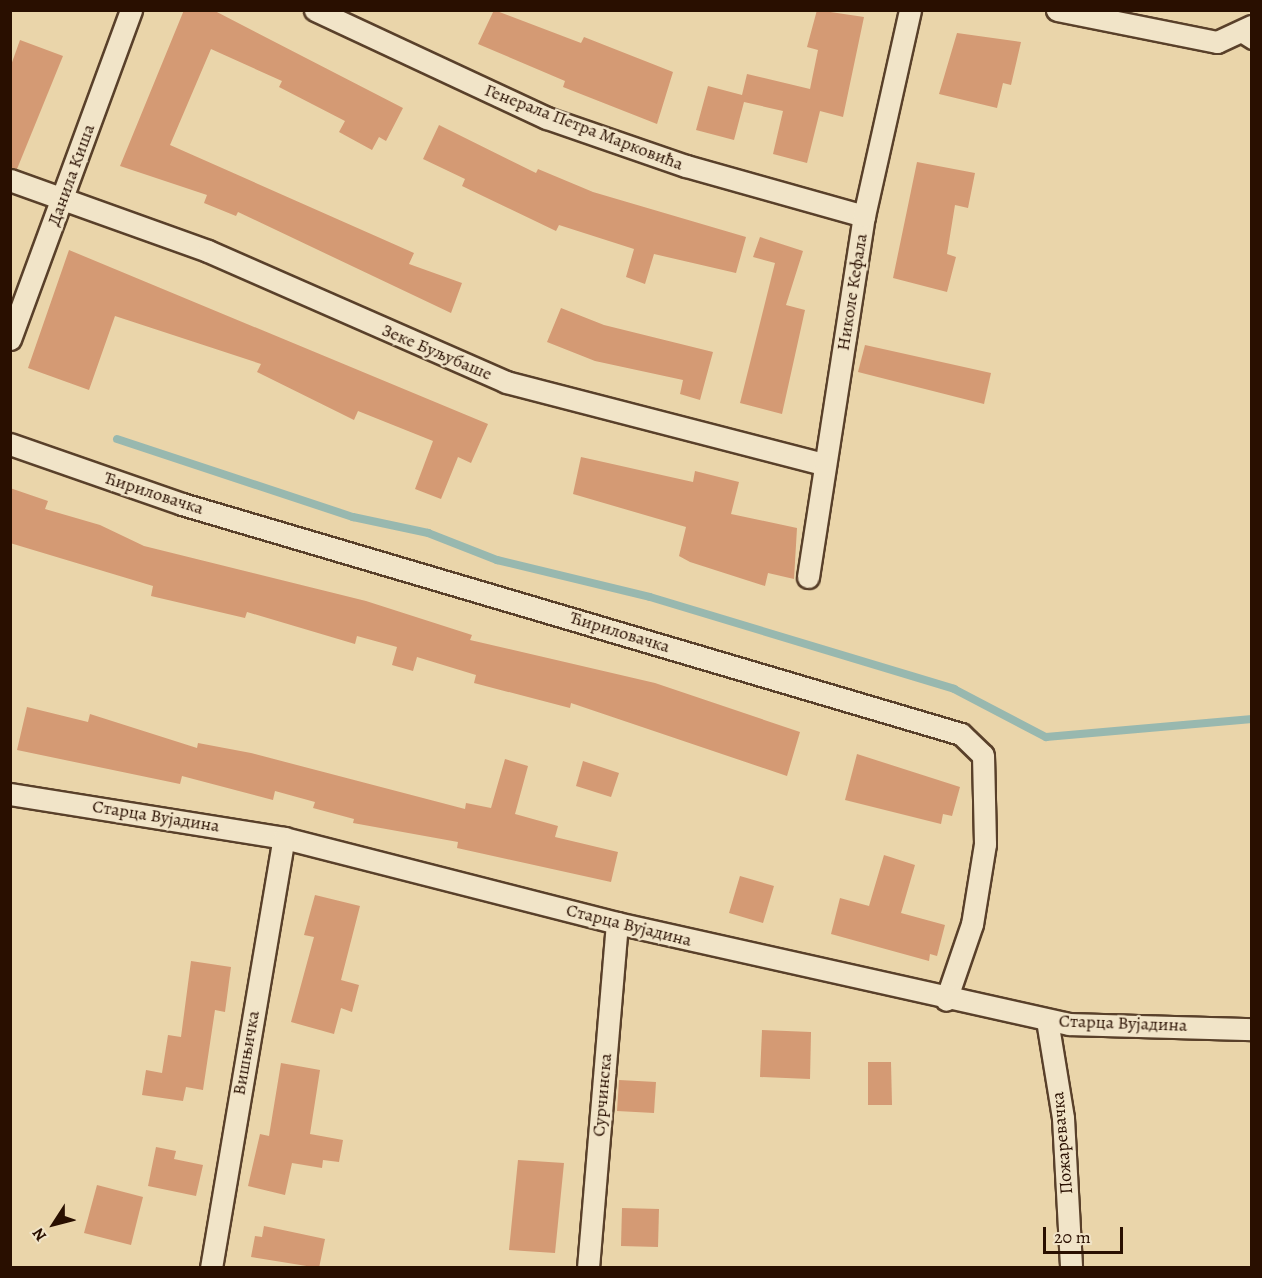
<!DOCTYPE html>
<html>
<head>
<meta charset="utf-8">
<style>
	body { margin:0 }
	#map { position:relative; width:1262px; height:1278px; overflow:hidden; background:#ead5aa; font-family:Alegreya,serif }
	div>[style] { position:absolute }
	.stream>* { height:8px; margin:-4px; padding:0 4px; transform-origin:4px; border-radius:4px; background:#98b8af }
	.building>* { inset:0; background:#d49a74 }
	.roads { filter:drop-shadow(2px 0 #59402a) drop-shadow(-2px 0 #59402a) drop-shadow(0 2px #59402a) drop-shadow(0 -2px #59402a) }
	.lane>* { height:10px; margin:-5px; padding:0 5px; transform-origin:5px; border-radius:5px; background:#f1e4c8 }
	.street>* { height:21px; margin:-10.5px; padding:0 10.5px; transform-origin:10.5px; border-radius:10.5px; background:#f1e4c8 }
	span { translate:-50% -50%; white-space:nowrap; text-align:center; line-height:1.15; -webkit-text-stroke:4.5px #f1e4c8; paint-order:stroke }
	.street-label { font-size:18px; color:#290f00 }
	.frame { position:absolute; inset:0; border:12px solid #290f00; pointer-events:none }
	.north { position:absolute; left:24px; top:1194px; width:60px; height:60px; -webkit-text-stroke:4px #f1e4c8; paint-order:stroke; rotate:234deg; font-size:16px; font-weight:700; line-height:24px; text-align:center; color:#290f00 }
	.north::after { content:''; display:block; margin:auto; width:21px; height:27px; background:#290f00; clip-path:polygon(50% 0,100% 100%,50% 72%,0 100%) }
	.scale { position:absolute; left:1043px; top:1227px; width:80px; height:27px; box-sizing:border-box; border:3px solid #290f00; border-top:0; padding-left:8px; font-size:18px; line-height:21px; white-space:nowrap; color:#290f00; -webkit-text-stroke:4px #f1e4c8; paint-order:stroke }
</style>
</head>
<body>
<div id="map">
	<div class="stream">
		<i style="left:117px;top:439px;width:249px;rotate:18.3deg"></i>
		<i style="left:353px;top:517px;width:77px;rotate:12deg"></i>
		<i style="left:428px;top:533px;width:74px;rotate:21.4deg"></i>
		<i style="left:497px;top:560px;width:157px;rotate:13.6deg"></i>
		<i style="left:650px;top:597px;width:318px;rotate:16.8deg"></i>
		<i style="left:954px;top:689px;width:104px;rotate:27.6deg"></i>
		<i style="left:1046px;top:737px;width:207px;rotate:-5deg"></i>
	</div>
	<div class="building">
		<i style="clip-path:polygon(184px 10px,213px 10px,403px 108px,386px 141px,379px 137px,372px 150px,339px 132px,345px 121px,279px 87px,282px 81px,211px 49px,170px 145px,414px 253px,409px 264px,462px 283px,451px 313px,238px 212px,236px 216px,204px 203px,207px 195px,120px 166px)"></i>
		<i style="clip-path:polygon(494px 10px,581px 43px,584px 37px,673px 72px,657px 124px,563px 87px,565px 81px,478px 44px)"></i>
		<i style="clip-path:polygon(817px 10px,864px 17px,843px 117px,820px 111px,807px 163px,773px 154px,783px 111px,744px 102px,734px 140px,696px 130px,708px 86px,742px 95px,747px 74px,810px 89px,818px 50px,807px 47px)"></i>
		<i style="clip-path:polygon(957px 33px,1021px 42px,1011px 85px,1003px 83px,997px 108px,939px 94px)"></i>
		<i style="clip-path:polygon(20px 40px,63px 56px,17px 169px,10px 168px,10px 68px)"></i>
		<i style="clip-path:polygon(439px 125px,536px 173px,538px 169px,593px 192px,746px 237px,736px 273px,654px 254px,645px 284px,626px 277px,634px 249px,559px 225px,556px 231px,462px 186px,465px 179px,423px 159px)"></i>
		<i style="clip-path:polygon(917px 162px,975px 173px,968px 208px,955px 205px,947px 254px,956px 257px,947px 292px,893px 278px)"></i>
		<i style="clip-path:polygon(760px 237px,803px 251px,786px 305px,805px 310px,782px 414px,740px 403px,775px 263px,753px 257px)"></i>
		<i style="clip-path:polygon(69px 250px,488px 424px,471px 463px,458px 457px,441px 499px,415px 489px,433px 441px,358px 411px,354px 420px,257px 372px,261px 364px,115px 316px,89px 390px,28px 368px)"></i>
		<i style="clip-path:polygon(561px 308px,604px 325px,713px 352px,700px 400px,680px 394px,683px 380px,595px 361px,547px 342px)"></i>
		<i style="clip-path:polygon(865px 345px,991px 373px,984px 404px,858px 372px)"></i>
		<i style="clip-path:polygon(581px 457px,693px 482px,695px 471px,739px 482px,731px 514px,797px 528px,794px 579px,768px 573px,765px 586px,690px 562px,679px 556px,686px 527px,573px 494px)"></i>
		<i style="clip-path:polygon(10px 488px,48px 501px,45px 509px,100px 525px,144px 546px,366px 601px,472px 635px,470px 640px,655px 683px,800px 732px,787px 776px,571px 703px,570px 708px,474px 683px,476px 675px,417px 657px,413px 671px,392px 665px,397px 647px,357px 636px,355px 644px,247px 612px,245px 618px,151px 596px,153px 586px,10px 543px)"></i>
		<i style="clip-path:polygon(27px 707px,88px 722px,90px 714px,197px 748px,198px 743px,251px 753px,465px 809px,466px 803px,491px 808px,505px 759px,528px 766px,515px 814px,558px 826px,555px 837px,618px 852px,611px 882px,457px 848px,458px 842px,353px 823px,354px 819px,313px 808px,315px 802px,275px 791px,273px 800px,182px 776px,180px 784px,17px 750px)"></i>
		<i style="clip-path:polygon(857px 754px,960px 787px,952px 816px,943px 814px,941px 824px,845px 800px)"></i>
		<i style="clip-path:polygon(583px 761px,619px 773px,611px 797px,576px 786px)"></i>
		<i style="clip-path:polygon(884px 855px,915px 865px,901px 913px,945px 925px,937px 956px,930px 954px,929px 961px,831px 934px,840px 898px,869px 906px)"></i>
		<i style="clip-path:polygon(740px 876px,774px 886px,763px 923px,729px 913px)"></i>
		<i style="clip-path:polygon(315px 895px,360px 906px,341px 980px,359px 985px,352px 1012px,341px 1008px,334px 1034px,291px 1022px,314px 937px,304px 935px)"></i>
		<i style="clip-path:polygon(191px 961px,231px 967px,225px 1012px,215px 1010px,203px 1090px,186px 1087px,183px 1101px,142px 1095px,146px 1070px,162px 1073px,168px 1035px,181px 1037px)"></i>
		<i style="clip-path:polygon(762px 1030px,811px 1032px,810px 1079px,760px 1077px)"></i>
		<i style="clip-path:polygon(868px 1062px,891px 1062px,892px 1105px,868px 1105px)"></i>
		<i style="clip-path:polygon(281px 1063px,320px 1070px,310px 1134px,343px 1140px,339px 1162px,323px 1160px,322px 1168px,292px 1163px,285px 1195px,248px 1186px,260px 1134px,269px 1136px)"></i>
		<i style="clip-path:polygon(619px 1080px,656px 1082px,654px 1113px,617px 1111px)"></i>
		<i style="clip-path:polygon(156px 1147px,176px 1151px,174px 1159px,203px 1165px,196px 1196px,148px 1186px)"></i>
		<i style="clip-path:polygon(518px 1160px,564px 1163px,555px 1253px,509px 1250px)"></i>
		<i style="clip-path:polygon(97px 1185px,143px 1197px,131px 1245px,84px 1233px)"></i>
		<i style="clip-path:polygon(622px 1208px,659px 1209px,658px 1247px,621px 1246px)"></i>
		<i style="clip-path:polygon(264px 1226px,325px 1239px,319px 1268px,251px 1257px,255px 1236px,262px 1237px)"></i>
	</div>
	<div class="roads">
		<div class="lane">
			<i style="left:1239px;top:36px;width:15px;rotate:32deg"></i>
		</div>
		<div class="street">
			<i style="left:315px;top:10px;width:256px;rotate:25deg"></i>
			<i style="left:547px;top:118px;width:147px;rotate:19.1deg"></i>
			<i style="left:686px;top:166px;width:185px;rotate:15.7deg"></i>
			<i style="left:1057px;top:10px;width:163px;rotate:11.3deg"></i>
			<i style="left:1217px;top:42px;width:38px;rotate:-25deg"></i>
			<i style="left:10px;top:180px;width:210px;rotate:19.7deg"></i>
			<i style="left:208px;top:251px;width:326px;rotate:23.7deg"></i>
			<i style="left:506px;top:382px;width:328px;rotate:14.5deg"></i>
			<i style="left:10px;top:339px;width:351px;rotate:-69.8deg"></i>
			<i style="left:10px;top:444px;width:182px;rotate:19.2deg"></i>
			<i style="left:182px;top:504px;width:812px;rotate:16.45deg"></i>
			<i style="left:961px;top:734px;width:30px;rotate:44deg"></i>
			<i style="left:983px;top:755px;width:89px;rotate:88.7deg"></i>
			<i style="left:985px;top:844px;width:81px;rotate:99.2deg"></i>
			<i style="left:972px;top:924px;width:80px;rotate:108.9deg"></i>
			<i style="left:808px;top:577px;width:365px;rotate:-81.2deg"></i>
			<i style="left:864px;top:216px;width:211px;rotate:-77.4deg"></i>
			<i style="left:10px;top:794px;width:278px;rotate:9.1deg"></i>
			<i style="left:284px;top:838px;width:344px;rotate:14.3deg"></i>
			<i style="left:617px;top:923px;width:463px;rotate:12.6deg"></i>
			<i style="left:1069px;top:1024px;width:183px;rotate:1.6deg"></i>
			<i style="left:1047px;top:1020px;width:99px;rotate:80.7deg"></i>
			<i style="left:1063px;top:1118px;width:150px;rotate:86.9deg"></i>
			<i style="left:211px;top:1268px;width:436px;rotate:-80.4deg"></i>
			<i style="left:588px;top:1268px;width:346px;rotate:-85.2deg"></i>
		</div>
	</div>
	<div class="street-label">
		<span style="left:584px;top:127px;rotate:21deg">Генерала Петра Марковића</span>
		<span style="left:71px;top:175px;rotate:-70deg">Данила Киша</span>
		<span style="left:852px;top:292px;rotate:-81deg">Николе Кефала</span>
		<span style="left:437px;top:352px;rotate:23deg">Зеке Буљубаше</span>
		<span style="left:154px;top:493px;rotate:18deg">Ћириловачка</span>
		<span style="left:620px;top:632px;rotate:17deg">Ћириловачка</span>
		<span style="left:156px;top:816px;rotate:9deg">Старца Вујадина</span>
		<span style="left:629px;top:925px;rotate:14deg">Старца Вујадина</span>
		<span style="left:1123px;top:1023px;rotate:2deg">Старца Вујадина</span>
		<span style="left:246px;top:1053px;rotate:-80deg">Вишњичка</span>
		<span style="left:602px;top:1095px;rotate:-85deg">Сурчинска</span>
		<span style="left:1062px;top:1143px;rotate:-95deg">Пожаревачка</span>
	</div>
	<div class="frame"></div>
	<div class="north">N</div>
	<div class="scale">20 m</div>
</div>
</body>
</html>
